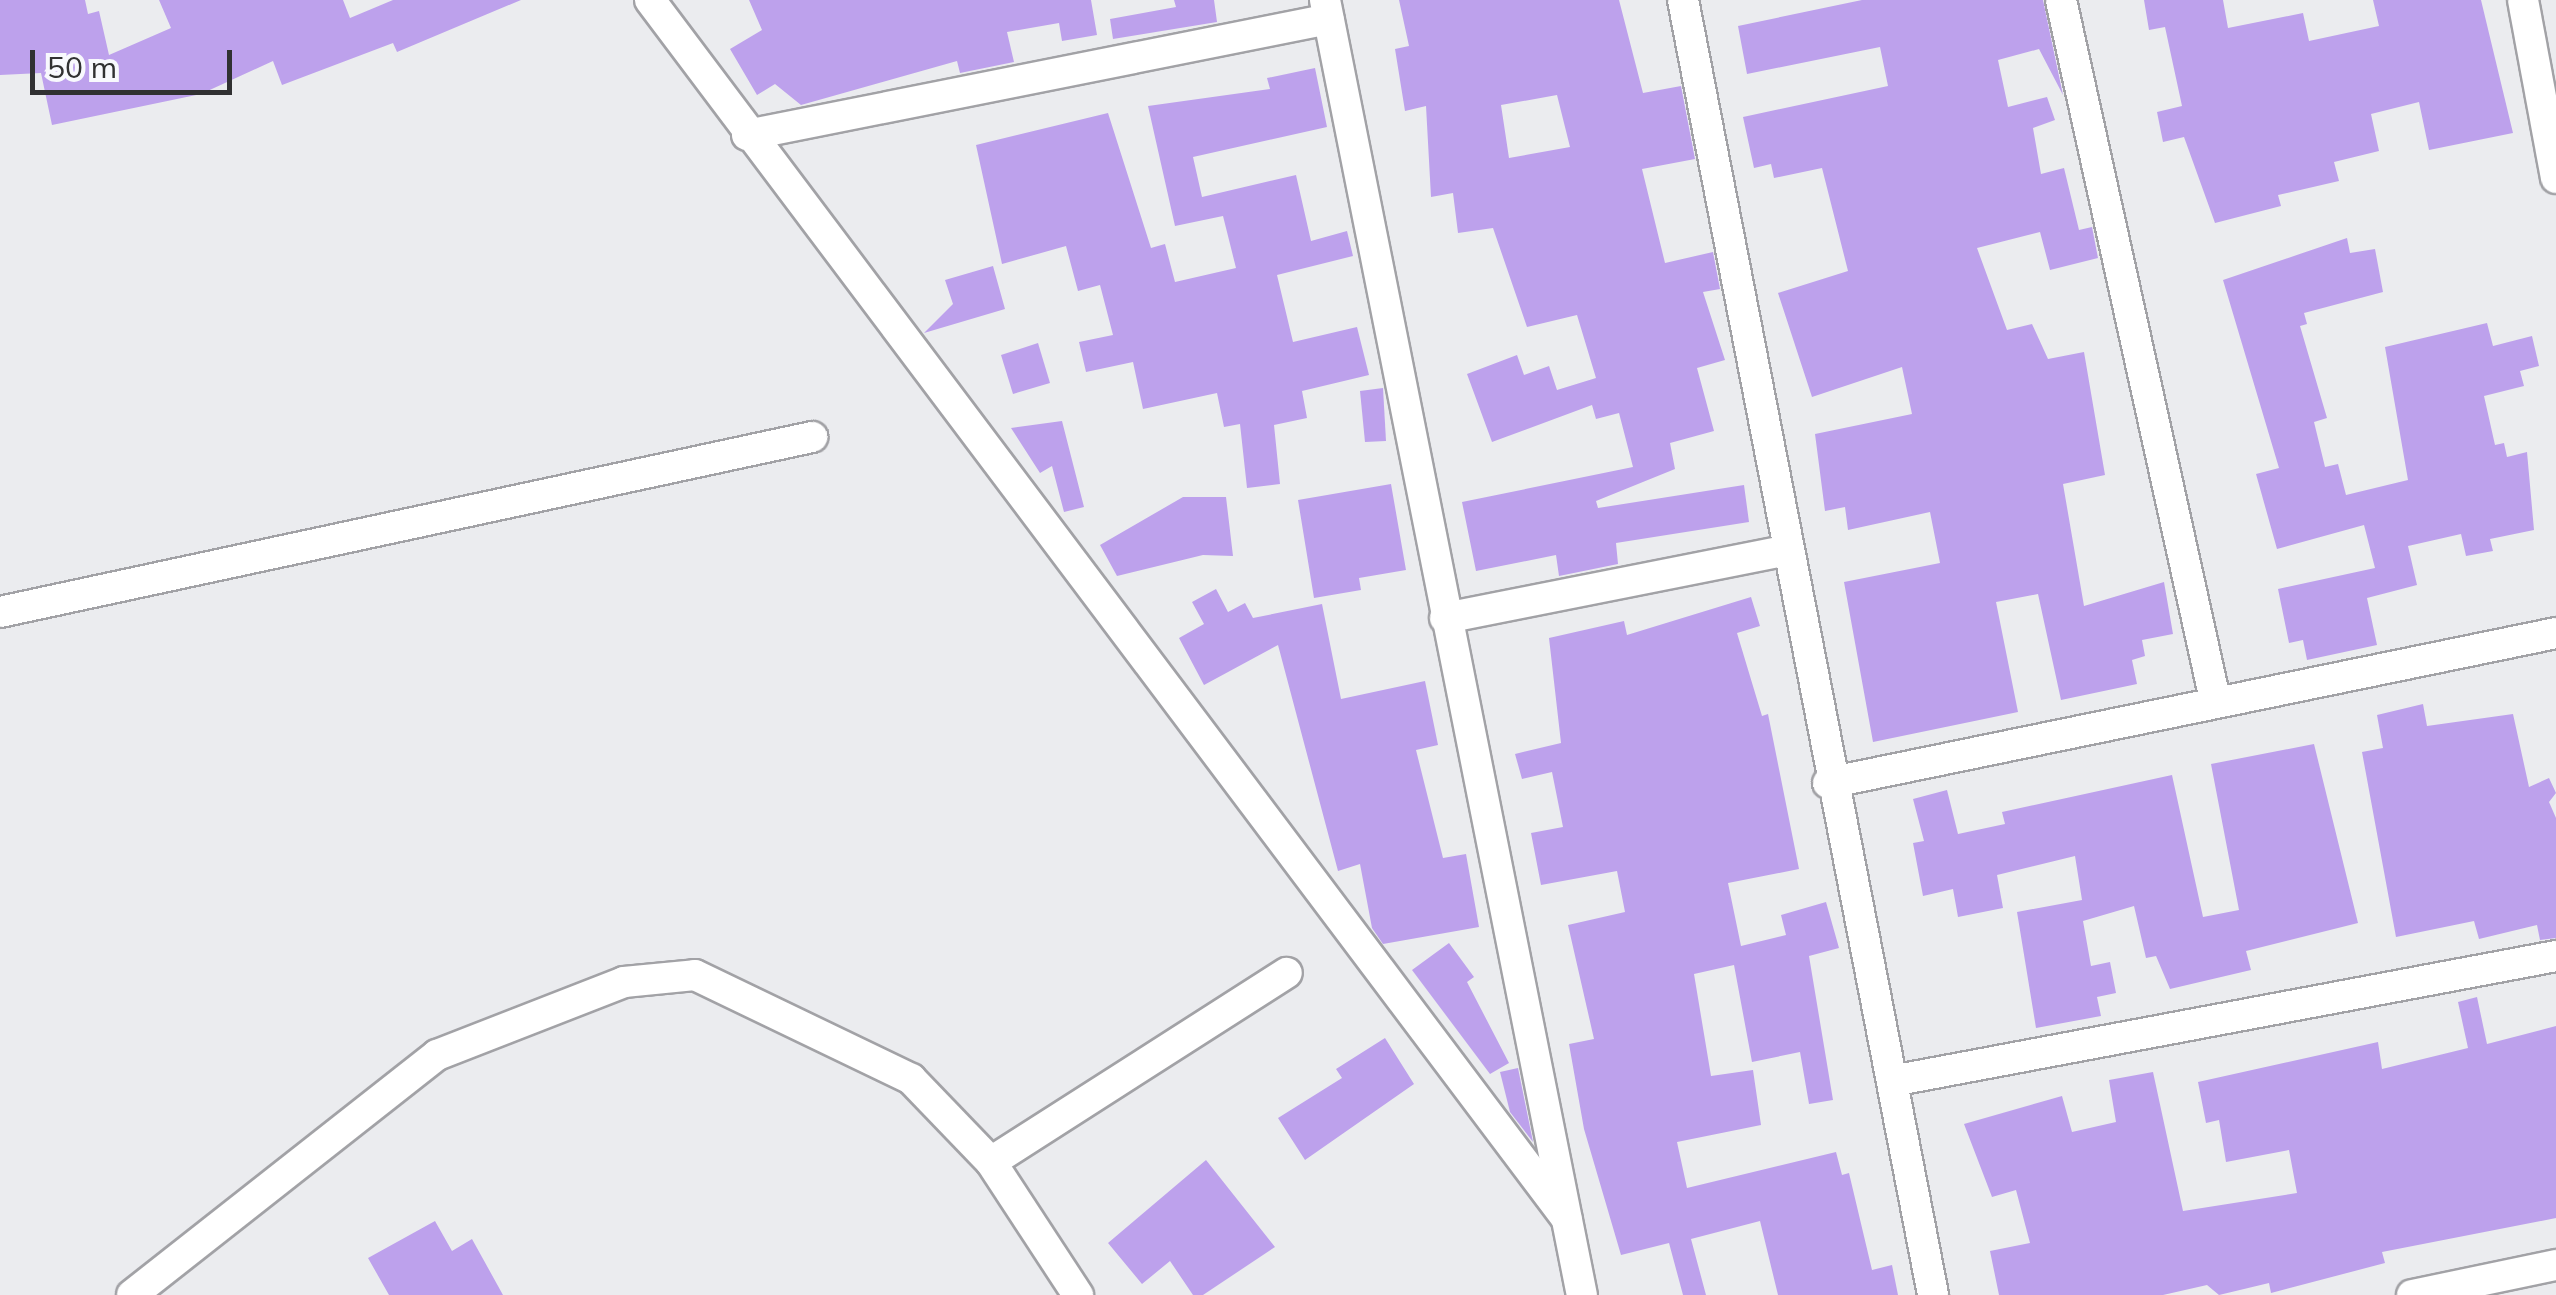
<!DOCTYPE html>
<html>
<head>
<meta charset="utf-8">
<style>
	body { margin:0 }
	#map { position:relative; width:2556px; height:1295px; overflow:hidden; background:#ebecef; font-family:Mulish,sans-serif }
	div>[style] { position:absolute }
	.building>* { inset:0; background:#bda1ec }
	.roads { filter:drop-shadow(2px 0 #a2a2a6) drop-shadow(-2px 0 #a2a2a6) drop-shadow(0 2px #a2a2a6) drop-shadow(0 -2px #a2a2a6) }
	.minor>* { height:30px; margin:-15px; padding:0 15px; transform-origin:15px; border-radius:15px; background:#fff }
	span { translate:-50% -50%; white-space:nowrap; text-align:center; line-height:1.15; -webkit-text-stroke:10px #f8f9fd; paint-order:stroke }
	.scale { position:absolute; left:30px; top:50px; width:202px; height:45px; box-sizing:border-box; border:5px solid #313132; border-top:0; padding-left:12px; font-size:30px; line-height:35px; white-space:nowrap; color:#313132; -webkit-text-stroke:8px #f8f9fd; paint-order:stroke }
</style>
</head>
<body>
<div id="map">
	<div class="building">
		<i style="clip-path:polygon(0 0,85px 0,88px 14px,99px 11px,109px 55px,171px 28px,159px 0,343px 0,350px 18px,393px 0,521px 0,397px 52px,393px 43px,282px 85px,273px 61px,201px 94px,52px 125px,41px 73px,0 75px)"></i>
		<i style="clip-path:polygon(749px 0,1091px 0,1097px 35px,1062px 41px,1059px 23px,1007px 32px,1014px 62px,960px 73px,957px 61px,801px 105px,775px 84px,757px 95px,730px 49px,762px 30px)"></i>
		<i style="clip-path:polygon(1174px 0,1214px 0,1217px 22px,1113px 39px,1110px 19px,1176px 7px)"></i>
		<i style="clip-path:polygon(evenodd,1399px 0,1619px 0,1643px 93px,1681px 86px,1695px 159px,1642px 169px,1665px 263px,1713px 252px,1720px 289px,1703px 292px,1725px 360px,1697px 368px,1714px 431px,1670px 443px,1675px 469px,1596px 501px,1598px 508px,1744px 485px,1749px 522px,1616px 543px,1618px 564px,1559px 576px,1556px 555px,1476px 571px,1462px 502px,1633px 467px,1619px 413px,1596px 419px,1592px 405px,1492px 442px,1467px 374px,1517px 355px,1524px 375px,1549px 366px,1557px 390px,1596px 378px,1577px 315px,1527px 327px,1493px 228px,1458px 233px,1453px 193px,1431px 197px,1426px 106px,1405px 111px,1395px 49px,1409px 46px,1399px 0,1557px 95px,1570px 147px,1509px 158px,1501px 105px,1557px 95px)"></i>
		<i style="clip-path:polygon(1862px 0,2043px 0,2063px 95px,2039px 49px,1998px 60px,2008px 107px,2047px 97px,2055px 120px,2033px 128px,2041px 174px,2064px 168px,2079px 230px,2092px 227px,2098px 258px,2050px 270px,2040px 232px,1977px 248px,2007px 330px,2032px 324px,2048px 359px,2084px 352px,2105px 475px,2063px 484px,2084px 606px,2164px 582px,2173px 634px,2142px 640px,2145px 656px,2132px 660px,2137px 684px,2061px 700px,2038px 594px,1996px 602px,2018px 712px,1873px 742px,1844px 582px,1940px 563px,1930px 512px,1848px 530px,1845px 507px,1825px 511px,1815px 434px,1912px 414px,1902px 367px,1812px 397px,1778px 293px,1848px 271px,1822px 168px,1774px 178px,1771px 164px,1754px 168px,1743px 117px,1888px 86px,1880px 47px,1747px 74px,1738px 26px)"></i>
		<i style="clip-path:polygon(2144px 0,2223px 0,2228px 28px,2303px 13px,2309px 41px,2379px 26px,2373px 0,2481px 0,2513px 133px,2429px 150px,2419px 102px,2371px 114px,2379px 151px,2334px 162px,2339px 181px,2278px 195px,2281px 206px,2215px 223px,2184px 137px,2163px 142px,2157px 112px,2182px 106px,2165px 27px,2149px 30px)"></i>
		<i style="clip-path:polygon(1315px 68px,1327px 127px,1193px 157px,1202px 197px,1296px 175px,1311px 241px,1347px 231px,1353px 256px,1277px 275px,1293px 342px,1357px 327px,1369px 375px,1302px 391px,1307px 418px,1274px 425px,1280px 484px,1247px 488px,1240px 424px,1224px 427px,1217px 393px,1143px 409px,1133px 362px,1086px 372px,1079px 342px,1113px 335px,1100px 285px,1078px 291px,1066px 246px,1002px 264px,976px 145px,1108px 113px,1151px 248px,1165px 244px,1175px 282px,1236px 268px,1223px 216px,1175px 226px,1148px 106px,1270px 89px,1267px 78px)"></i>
		<i style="clip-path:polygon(2347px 238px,2350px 253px,2375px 249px,2383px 292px,2304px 313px,2307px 324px,2300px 326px,2327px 418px,2314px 422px,2325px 467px,2338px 464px,2346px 495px,2408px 480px,2385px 347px,2487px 323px,2493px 346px,2532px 336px,2539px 366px,2520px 371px,2524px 386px,2484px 396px,2495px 445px,2504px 443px,2507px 457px,2527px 452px,2534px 530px,2490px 539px,2493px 551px,2466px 556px,2461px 534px,2408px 546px,2417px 585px,2367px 598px,2377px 645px,2307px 660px,2303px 640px,2289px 643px,2278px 589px,2375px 568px,2364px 525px,2277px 549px,2256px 474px,2279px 468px,2223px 280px)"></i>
		<i style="clip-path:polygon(993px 266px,1005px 309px,924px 333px,953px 304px,945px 280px)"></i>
		<i style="clip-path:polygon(1038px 343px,1050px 383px,1013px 394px,1001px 355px)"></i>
		<i style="clip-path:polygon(1383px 388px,1386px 441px,1365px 442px,1360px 391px)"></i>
		<i style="clip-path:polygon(1062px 421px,1084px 507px,1064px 512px,1052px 466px,1040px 473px,1011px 428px)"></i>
		<i style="clip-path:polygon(1391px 484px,1406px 570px,1359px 578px,1361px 590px,1314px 598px,1298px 500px)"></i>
		<i style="clip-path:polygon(1183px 497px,1226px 497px,1233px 556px,1203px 555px,1117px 576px,1100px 545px)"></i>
		<i style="clip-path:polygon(1216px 589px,1228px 612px,1245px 603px,1253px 618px,1322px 604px,1341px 699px,1425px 681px,1438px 745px,1416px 750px,1443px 858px,1466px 854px,1479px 927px,1383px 944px,1372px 928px,1360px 864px,1338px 871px,1278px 645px,1204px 685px,1179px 638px,1204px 624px,1192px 602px)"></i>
		<i style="clip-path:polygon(1751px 597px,1760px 626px,1737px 633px,1762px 716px,1768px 714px,1799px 869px,1728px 883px,1741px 946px,1786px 935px,1781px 915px,1826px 902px,1839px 948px,1809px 956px,1833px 1100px,1809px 1104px,1800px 1052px,1752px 1062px,1734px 965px,1694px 974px,1711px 1076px,1753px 1070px,1761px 1125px,1677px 1142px,1687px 1188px,1836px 1152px,1842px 1175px,1849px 1173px,1872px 1270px,1892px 1265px,1898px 1295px,1778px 1295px,1760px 1221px,1691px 1239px,1706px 1295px,1683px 1295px,1669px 1243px,1621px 1255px,1584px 1129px,1569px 1044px,1594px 1039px,1568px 925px,1625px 912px,1617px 871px,1541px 885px,1531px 833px,1563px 827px,1552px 772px,1522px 779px,1515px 754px,1561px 743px,1549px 638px,1624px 621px,1627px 635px)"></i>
		<i style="clip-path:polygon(2423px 704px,2427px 726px,2513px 714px,2529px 787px,2549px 778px,2556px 793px,2549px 802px,2556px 818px,2556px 938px,2540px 940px,2537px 925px,2479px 939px,2474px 921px,2396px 937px,2362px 752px,2383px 748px,2377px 715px)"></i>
		<i style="clip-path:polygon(2314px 744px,2358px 923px,2246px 951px,2251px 970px,2170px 989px,2156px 956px,2146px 958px,2134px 906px,2083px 921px,2091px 966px,2110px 962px,2116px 993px,2097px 997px,2101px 1016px,2036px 1028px,2017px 912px,2082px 900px,2075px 856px,1997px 875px,2003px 908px,1958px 917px,1953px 889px,1923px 896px,1913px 843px,1924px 841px,1913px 799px,1947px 790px,1958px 834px,2005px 824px,2002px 812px,2172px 775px,2203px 917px,2239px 910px,2211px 764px)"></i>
		<i style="clip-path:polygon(1449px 943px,1474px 977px,1467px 982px,1509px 1063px,1490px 1074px,1412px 970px)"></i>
		<i style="clip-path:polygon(2477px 997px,2487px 1044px,2556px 1026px,2556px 1218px,2382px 1252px,2385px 1263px,2271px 1293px,2269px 1283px,2219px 1295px,2207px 1285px,2163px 1295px,1999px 1295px,1990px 1251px,2030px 1243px,2016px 1190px,1992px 1197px,1964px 1124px,2062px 1096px,2072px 1132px,2116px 1122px,2109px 1080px,2153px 1072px,2183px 1211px,2297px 1193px,2289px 1150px,2226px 1162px,2219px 1120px,2206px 1123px,2198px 1082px,2378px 1042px,2382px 1069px,2468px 1048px,2458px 1002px)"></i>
		<i style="clip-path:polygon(1385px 1038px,1414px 1084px,1305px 1160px,1278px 1118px,1342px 1078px,1336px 1069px)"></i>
		<i style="clip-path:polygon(1518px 1068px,1533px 1142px,1510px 1112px,1500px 1072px)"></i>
		<i style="clip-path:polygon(1206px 1160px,1275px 1247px,1203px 1295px,1193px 1295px,1170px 1261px,1142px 1284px,1108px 1243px)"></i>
		<i style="clip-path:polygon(435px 1221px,452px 1251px,472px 1239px,503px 1295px,389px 1295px,368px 1258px)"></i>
	</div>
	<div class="roads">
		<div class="minor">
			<i style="left:650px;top:0;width:1525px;rotate:53.05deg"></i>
			<i style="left:1325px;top:0;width:1320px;rotate:78.78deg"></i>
			<i style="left:1683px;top:0;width:1319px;rotate:79.07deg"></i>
			<i style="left:2061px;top:0;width:717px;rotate:77.59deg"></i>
			<i style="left:2523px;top:0;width:181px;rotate:79.5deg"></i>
			<i style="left:747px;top:135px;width:593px;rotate:-11.27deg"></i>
			<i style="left:0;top:612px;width:831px;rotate:-12.16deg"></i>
			<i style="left:1445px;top:618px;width:350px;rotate:-11.2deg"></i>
			<i style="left:1828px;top:783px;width:743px;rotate:-11.64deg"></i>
			<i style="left:1892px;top:1081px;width:676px;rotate:-10.66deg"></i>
			<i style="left:991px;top:1162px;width:351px;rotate:-32.6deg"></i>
			<i style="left:132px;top:1295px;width:388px;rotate:-38.2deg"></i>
			<i style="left:437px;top:1055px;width:201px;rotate:-21.3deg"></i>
			<i style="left:624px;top:982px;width:71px;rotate:-5.6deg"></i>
			<i style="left:695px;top:975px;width:240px;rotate:25.7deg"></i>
			<i style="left:911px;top:1079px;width:115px;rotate:46.1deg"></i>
			<i style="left:991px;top:1162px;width:159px;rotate:56.8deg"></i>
			<i style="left:2412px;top:1295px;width:147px;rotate:-11.8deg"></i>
		</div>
	</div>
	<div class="scale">50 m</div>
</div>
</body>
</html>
